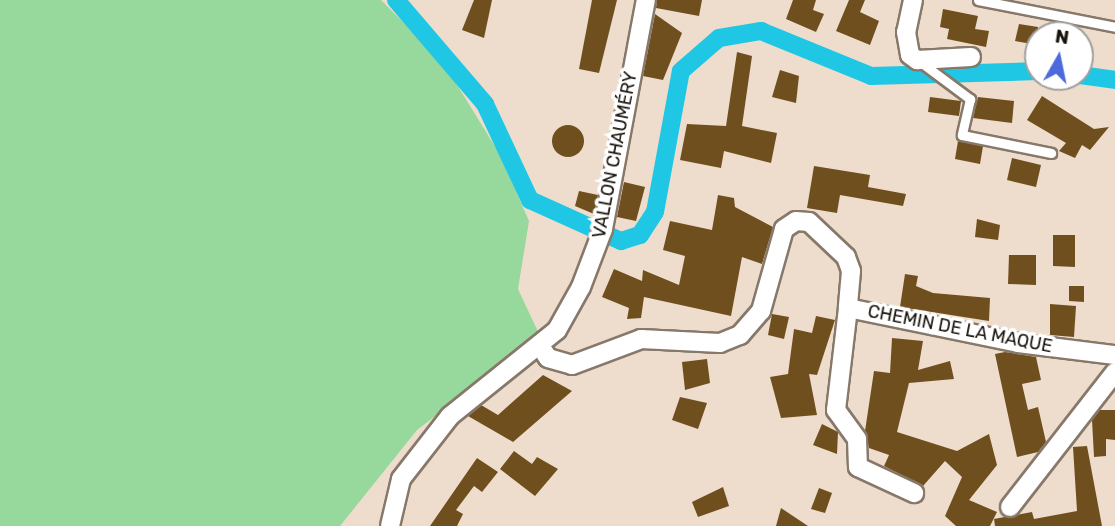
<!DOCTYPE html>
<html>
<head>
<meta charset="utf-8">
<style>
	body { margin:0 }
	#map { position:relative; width:1115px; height:526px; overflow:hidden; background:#eeddcd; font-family:Rubik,sans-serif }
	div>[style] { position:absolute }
	.green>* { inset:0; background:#97d89c }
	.canal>* { height:18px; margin:-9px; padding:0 9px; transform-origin:9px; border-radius:9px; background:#1fc7e4 }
	.building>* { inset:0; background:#704f1f }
	.round { border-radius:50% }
	.roads { filter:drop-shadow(2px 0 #87786a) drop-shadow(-2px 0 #87786a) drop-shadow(0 2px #87786a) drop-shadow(0 -2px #87786a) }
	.service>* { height:9px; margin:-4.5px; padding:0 4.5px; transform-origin:4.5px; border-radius:4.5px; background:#fff }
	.minor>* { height:18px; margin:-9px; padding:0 9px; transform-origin:9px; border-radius:9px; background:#fff }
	span { translate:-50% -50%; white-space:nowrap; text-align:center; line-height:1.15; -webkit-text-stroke:7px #fff; paint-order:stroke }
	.street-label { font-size:18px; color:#17120c }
	.north { position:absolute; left:1024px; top:21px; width:70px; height:70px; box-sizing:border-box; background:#fff; border:2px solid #a2a09e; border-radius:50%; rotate:9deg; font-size:19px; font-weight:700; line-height:28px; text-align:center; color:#17120c }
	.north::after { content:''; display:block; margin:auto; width:24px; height:32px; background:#4c69dd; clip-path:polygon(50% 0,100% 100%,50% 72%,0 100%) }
</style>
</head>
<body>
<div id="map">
	<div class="green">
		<i style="clip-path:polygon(0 0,381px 0,443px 62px,499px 153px,529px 221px,518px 289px,540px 336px,417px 430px,340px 526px,0 526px)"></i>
	</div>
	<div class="canal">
		<i style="left:396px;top:0;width:137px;rotate:49.4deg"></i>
		<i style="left:485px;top:104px;width:106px;rotate:64.9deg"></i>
		<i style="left:530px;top:200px;width:100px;rotate:24.3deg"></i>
		<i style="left:621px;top:241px;width:20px;rotate:-18deg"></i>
		<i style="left:640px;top:235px;width:27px;rotate:-57deg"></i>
		<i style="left:655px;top:212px;width:143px;rotate:-79.6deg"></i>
		<i style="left:681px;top:71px;width:50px;rotate:-41deg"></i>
		<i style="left:719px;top:38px;width:43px;rotate:-9.5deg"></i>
		<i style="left:761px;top:31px;width:119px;rotate:22.2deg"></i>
		<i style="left:871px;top:76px;width:167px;rotate:-1.7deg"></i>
		<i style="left:1080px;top:75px;width:35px;rotate:8deg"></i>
	</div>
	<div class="building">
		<i style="clip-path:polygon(474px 0,492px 0,484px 38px,462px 30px)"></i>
		<i style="clip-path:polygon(592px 0,617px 0,599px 73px,579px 69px)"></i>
		<i style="clip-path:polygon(657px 0,702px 0,699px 16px,656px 8px)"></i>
		<i style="clip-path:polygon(793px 0,816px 0,813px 10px,824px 14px,816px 32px,786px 19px)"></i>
		<i style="clip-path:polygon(849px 0,865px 0,860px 12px,879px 21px,870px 45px,836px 31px)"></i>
		<i style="clip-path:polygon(943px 9px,978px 16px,975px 29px,989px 31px,986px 47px,947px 39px,949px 29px,940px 27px)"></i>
		<i style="clip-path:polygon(655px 14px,682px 33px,663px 80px,643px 76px)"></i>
		<i style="clip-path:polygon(1019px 24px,1038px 27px,1038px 45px,1015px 41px)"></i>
		<i style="clip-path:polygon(737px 52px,752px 56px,742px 126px,777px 133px,771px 163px,724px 151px,721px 168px,680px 160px,687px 124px,726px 126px)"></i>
		<i style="clip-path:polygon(780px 70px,799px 76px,796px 103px,772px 97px)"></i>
		<i style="clip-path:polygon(1042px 96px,1094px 129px,1109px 127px,1090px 150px,1082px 145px,1075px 158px,1059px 151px,1066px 143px,1027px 120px)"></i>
		<i style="clip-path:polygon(930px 97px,961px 101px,959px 116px,928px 112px)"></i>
		<i style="clip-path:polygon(978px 97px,1014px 101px,1012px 123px,973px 118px)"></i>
		<i class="round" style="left:552px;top:125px;width:32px;height:32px"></i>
		<i style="clip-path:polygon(958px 141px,983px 146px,980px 164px,955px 159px)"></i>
		<i style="clip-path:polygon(1012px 158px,1041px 165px,1036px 187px,1007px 180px)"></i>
		<i style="clip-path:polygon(814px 166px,870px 175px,868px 187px,906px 194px,903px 206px,840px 195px,837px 213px,807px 208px)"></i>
		<i style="clip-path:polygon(624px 182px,645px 187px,636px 221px,617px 217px)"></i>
		<i style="clip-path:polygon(579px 191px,598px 195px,594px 214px,575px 206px)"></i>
		<i style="clip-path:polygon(718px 195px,734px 198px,735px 207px,773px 227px,762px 264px,742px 257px,731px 316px,644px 297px,641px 318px,627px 319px,629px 308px,602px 297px,614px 269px,642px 281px,643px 270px,679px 285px,685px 256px,663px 250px,670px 221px,712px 230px)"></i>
		<i style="clip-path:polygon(977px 219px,1000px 225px,998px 240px,975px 237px)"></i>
		<i style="clip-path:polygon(1053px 235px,1075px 235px,1075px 267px,1053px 266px)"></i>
		<i style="clip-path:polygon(1009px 255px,1036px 255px,1036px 285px,1008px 284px)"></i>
		<i style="clip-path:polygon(905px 274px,918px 276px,916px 286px,933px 293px,990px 298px,989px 321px,900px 307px)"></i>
		<i style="clip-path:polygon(1069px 286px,1084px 286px,1084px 302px,1069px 301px)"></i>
		<i style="clip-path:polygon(1050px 304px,1076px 306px,1074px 337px,1050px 335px)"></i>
		<i style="clip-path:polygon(772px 314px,789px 317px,784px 339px,768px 335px)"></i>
		<i style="clip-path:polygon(816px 316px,835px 320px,817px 375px,809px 374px,817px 415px,781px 418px,770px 377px,788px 374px,794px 329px,812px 333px)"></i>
		<i style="clip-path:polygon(892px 338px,923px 341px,918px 370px,950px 361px,954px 379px,909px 383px,897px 432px,957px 451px,989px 434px,997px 465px,969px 500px,997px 512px,990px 526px,956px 526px,945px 516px,962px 477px,945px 461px,923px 486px,884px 466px,889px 455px,869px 448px,865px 431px,874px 371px,890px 373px)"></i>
		<i style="clip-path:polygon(1005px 352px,1036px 357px,1041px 380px,1022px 384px,1028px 410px,1038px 407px,1046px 442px,1038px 452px,1017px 457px,995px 354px)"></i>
		<i style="clip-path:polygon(707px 359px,710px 383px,685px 390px,682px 362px)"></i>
		<i style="clip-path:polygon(543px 375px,572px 391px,513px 442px,468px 416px,481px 405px,498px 415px)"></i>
		<i style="clip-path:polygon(680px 397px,707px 403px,698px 429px,672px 420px)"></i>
		<i style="clip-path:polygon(1100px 410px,1115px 410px,1115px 440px,1106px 439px,1106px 456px,1094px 457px,1092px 420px)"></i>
		<i style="clip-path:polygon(822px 424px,838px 432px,837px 454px,813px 445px)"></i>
		<i style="clip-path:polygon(1087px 446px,1102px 526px,995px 526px,994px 519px,1032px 512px,1034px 519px,1077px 511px,1073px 447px)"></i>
		<i style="clip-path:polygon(514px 451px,532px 464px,537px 457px,558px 469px,535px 496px,500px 469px)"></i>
		<i style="clip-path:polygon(477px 458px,498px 472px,482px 492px,474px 486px,456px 510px,463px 514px,457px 526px,430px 526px)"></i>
		<i style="clip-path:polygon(723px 487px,729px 506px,698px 517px,692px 502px)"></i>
		<i style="clip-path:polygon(819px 488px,832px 493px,825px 513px,811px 509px)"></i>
		<i style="clip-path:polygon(781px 508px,808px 526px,776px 526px)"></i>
	</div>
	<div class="roads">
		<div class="service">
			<i style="left:978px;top:0;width:140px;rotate:11.1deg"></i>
			<i style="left:919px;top:61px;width:64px;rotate:36.7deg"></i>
			<i style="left:970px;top:99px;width:37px;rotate:103deg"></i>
			<i style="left:962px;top:135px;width:91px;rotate:11.4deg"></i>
		</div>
		<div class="minor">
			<i style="left:913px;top:0;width:33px;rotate:102deg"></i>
			<i style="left:906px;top:32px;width:23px;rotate:80deg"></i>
			<i style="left:910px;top:55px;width:9px;rotate:36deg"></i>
			<i style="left:917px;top:60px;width:54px;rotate:-3.2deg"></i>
			<i style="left:848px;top:308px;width:103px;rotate:96.7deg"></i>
			<i style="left:836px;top:410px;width:36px;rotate:54deg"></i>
			<i style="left:857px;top:439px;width:28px;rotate:88deg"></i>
			<i style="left:858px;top:467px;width:62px;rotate:24.9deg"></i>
			<i style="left:540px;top:346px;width:14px;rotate:56deg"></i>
			<i style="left:548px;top:358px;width:25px;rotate:16deg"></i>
			<i style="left:572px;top:365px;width:74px;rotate:-20.6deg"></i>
			<i style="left:641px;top:339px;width:79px;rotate:2.9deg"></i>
			<i style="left:720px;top:343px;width:22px;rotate:-22deg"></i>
			<i style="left:740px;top:335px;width:32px;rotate:-49deg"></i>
			<i style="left:761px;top:311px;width:85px;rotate:-74.3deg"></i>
			<i style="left:784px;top:229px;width:14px;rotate:-34deg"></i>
			<i style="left:796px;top:221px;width:13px;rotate:4deg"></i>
			<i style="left:809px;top:222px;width:51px;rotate:43.4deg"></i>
			<i style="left:846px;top:257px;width:15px;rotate:70deg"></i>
			<i style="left:851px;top:271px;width:37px;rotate:95deg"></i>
			<i style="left:848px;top:308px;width:174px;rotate:11.6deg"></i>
			<i style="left:1018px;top:343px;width:98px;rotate:7.1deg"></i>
			<i style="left:1010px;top:507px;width:171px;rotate:-52.1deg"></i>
			<i style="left:390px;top:526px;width:48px;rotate:-76.8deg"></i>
			<i style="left:401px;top:479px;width:80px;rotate:-52.1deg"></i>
			<i style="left:450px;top:416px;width:137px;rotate:-38.8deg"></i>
			<i style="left:557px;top:330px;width:49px;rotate:-60.8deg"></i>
			<i style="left:581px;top:287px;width:62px;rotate:-69.2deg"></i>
			<i style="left:603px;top:229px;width:233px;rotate:-79.4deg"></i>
		</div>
	</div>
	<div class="street-label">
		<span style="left:615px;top:155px;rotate:-79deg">VALLON CHAUMÉRY</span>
		<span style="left:960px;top:329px;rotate:11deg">CHEMIN DE LA MAQUE</span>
	</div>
	<div class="north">N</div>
</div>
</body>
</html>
